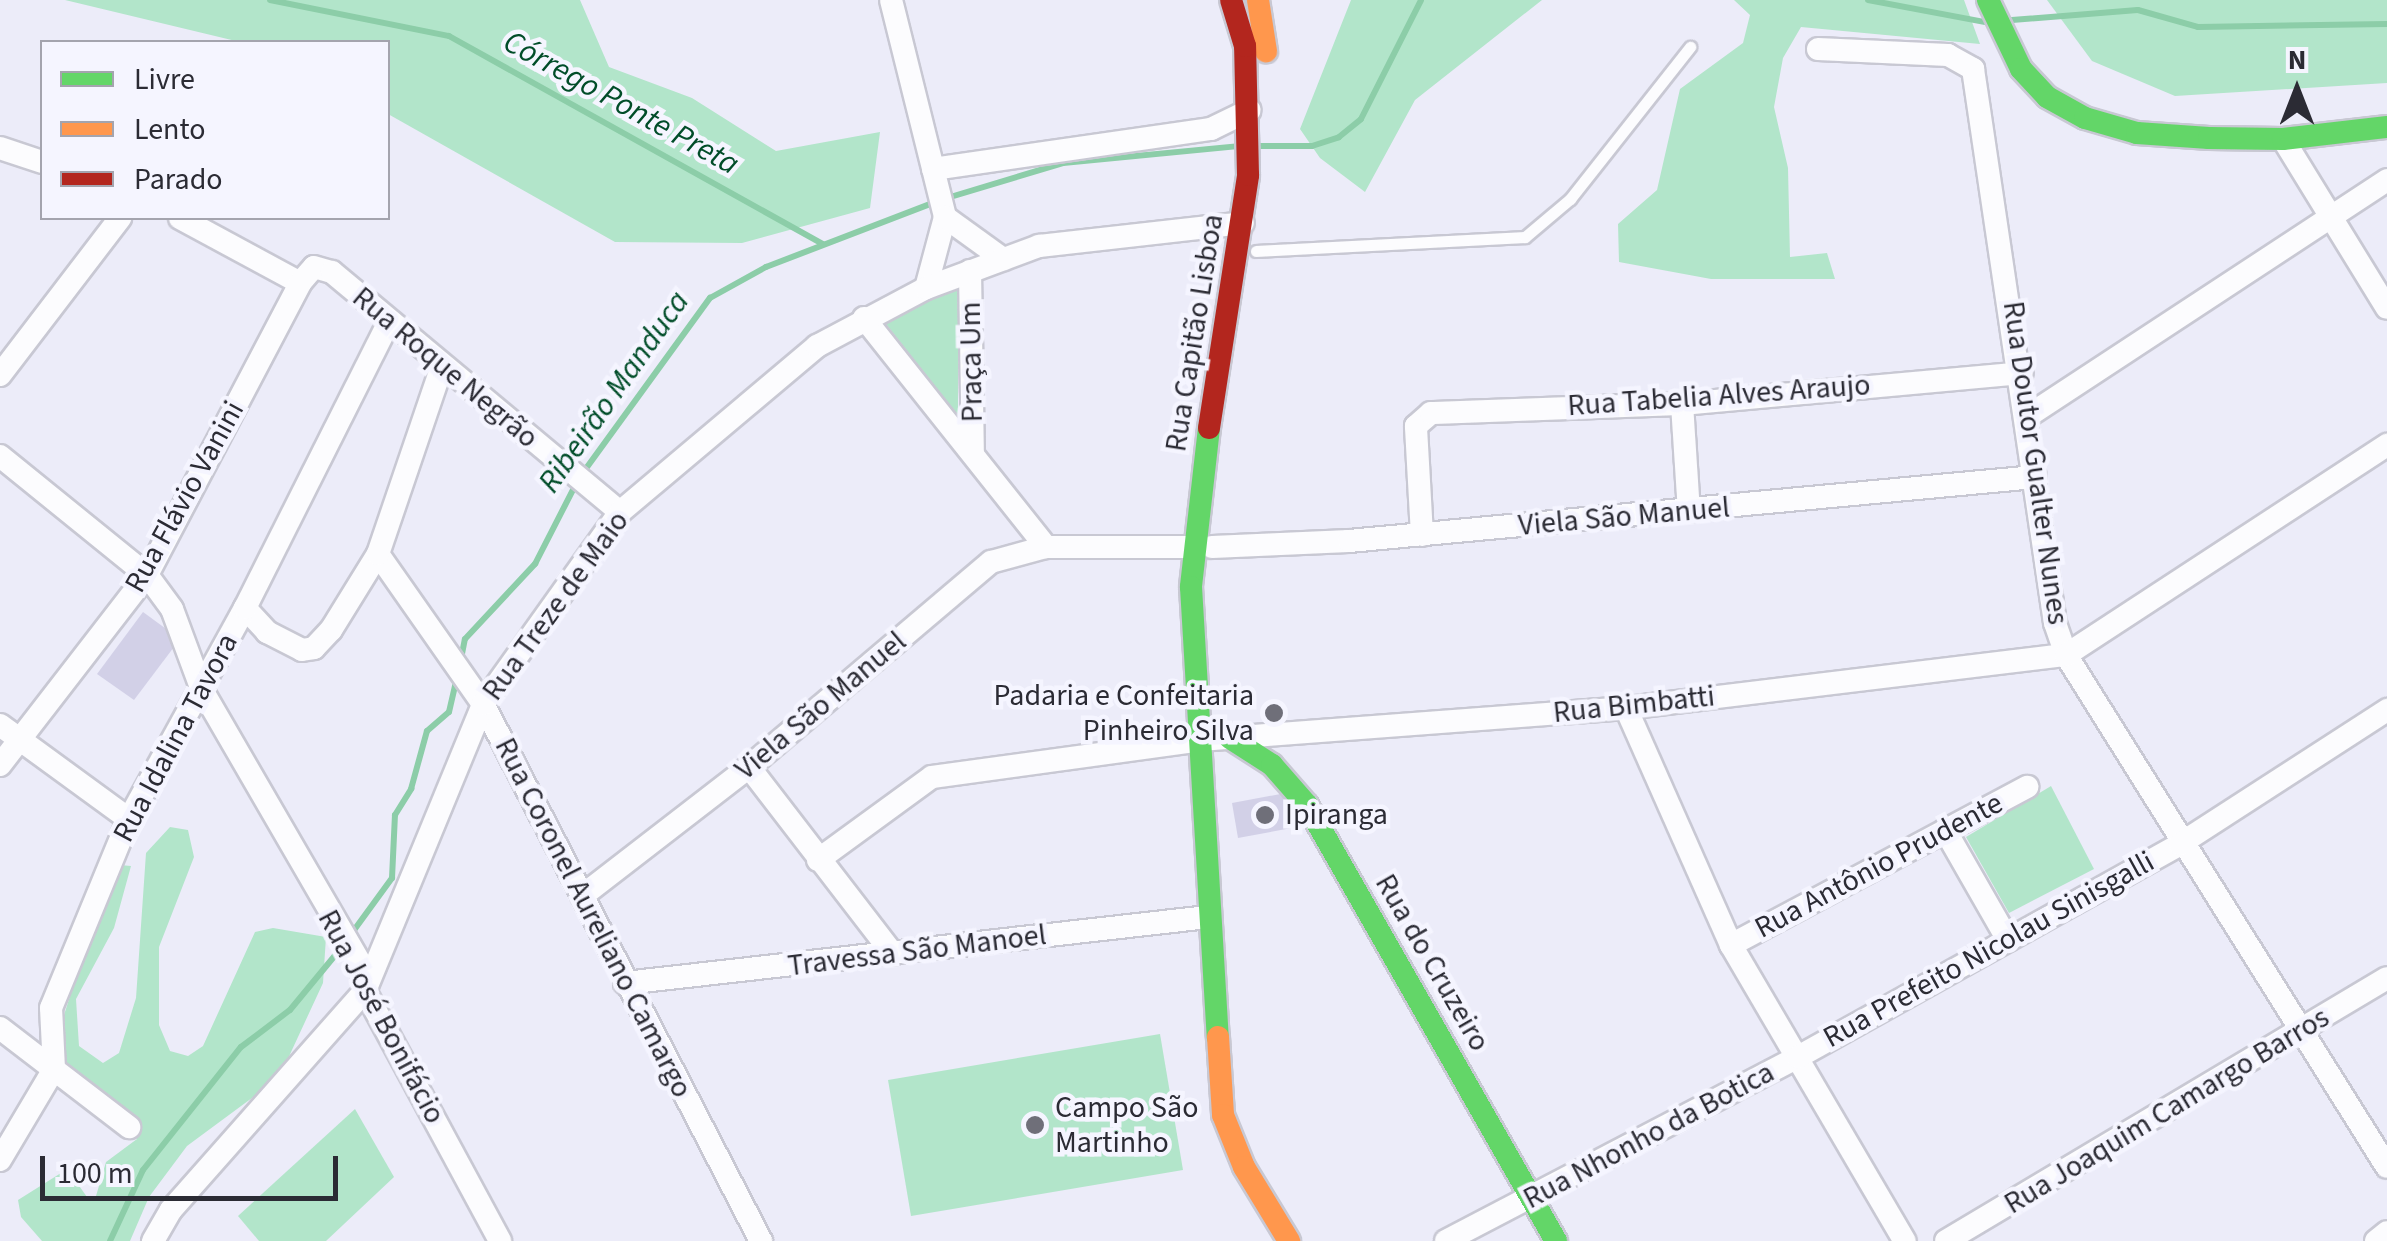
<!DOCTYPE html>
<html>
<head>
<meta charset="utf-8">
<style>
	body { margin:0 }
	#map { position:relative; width:2387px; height:1241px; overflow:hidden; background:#ececf9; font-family:"Source Sans 3",sans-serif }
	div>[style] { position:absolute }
	.green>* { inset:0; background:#b2e5ca }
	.stream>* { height:6px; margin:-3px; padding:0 3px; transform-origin:3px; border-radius:3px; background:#8ccda8 }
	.building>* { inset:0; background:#d2d0e7 }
	.roads { filter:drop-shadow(2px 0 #c8c8d3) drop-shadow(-2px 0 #c8c8d3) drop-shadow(0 2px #c8c8d3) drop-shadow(0 -2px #c8c8d3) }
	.lane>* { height:11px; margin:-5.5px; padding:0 5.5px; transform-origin:5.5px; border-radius:5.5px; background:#fcfcfe }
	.street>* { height:22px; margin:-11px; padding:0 11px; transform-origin:11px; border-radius:11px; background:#fcfcfe }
	.fast>* { height:22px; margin:-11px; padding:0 11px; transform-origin:11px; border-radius:11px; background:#63d668 }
	.slow>* { height:22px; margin:-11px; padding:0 11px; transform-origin:11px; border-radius:11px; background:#ff974d }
	.jam>* { height:22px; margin:-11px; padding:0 11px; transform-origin:11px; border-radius:11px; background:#b3261e }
	.dots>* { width:28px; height:28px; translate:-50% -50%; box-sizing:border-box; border:5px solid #f5f5ff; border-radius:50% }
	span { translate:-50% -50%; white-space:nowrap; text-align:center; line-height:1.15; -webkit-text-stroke:9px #f5f5ff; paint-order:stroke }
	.street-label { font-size:30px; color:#2b2b34 }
	.poi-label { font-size:30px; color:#2b2b34 }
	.right { translate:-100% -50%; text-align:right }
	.left { translate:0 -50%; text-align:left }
	.water-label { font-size:32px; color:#014d29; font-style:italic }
	.legend { position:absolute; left:40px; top:40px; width:350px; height:180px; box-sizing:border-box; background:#f5f5ff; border:2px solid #a4a4ae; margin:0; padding:12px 18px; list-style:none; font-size:30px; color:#2b2b34 }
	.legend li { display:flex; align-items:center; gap:20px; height:50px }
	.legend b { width:50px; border:2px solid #a4a4ae }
	.north { position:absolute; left:2247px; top:40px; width:100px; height:100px; -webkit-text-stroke:8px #f5f5ff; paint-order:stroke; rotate:0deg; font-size:28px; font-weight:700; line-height:40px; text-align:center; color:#2b2b34 }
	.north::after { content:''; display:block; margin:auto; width:35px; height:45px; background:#2b2b34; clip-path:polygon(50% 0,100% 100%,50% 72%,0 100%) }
	.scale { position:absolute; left:40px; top:1156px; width:298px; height:45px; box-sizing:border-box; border:5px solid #2b2b34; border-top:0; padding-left:12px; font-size:30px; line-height:35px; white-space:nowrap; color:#2b2b34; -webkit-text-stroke:8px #f5f5ff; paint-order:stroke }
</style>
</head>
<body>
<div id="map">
	<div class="green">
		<i style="clip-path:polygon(65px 0,580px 0,609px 67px,692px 98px,776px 151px,880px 132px,870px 208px,742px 243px,615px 242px,388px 114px,388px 42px,240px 42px)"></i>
		<i style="clip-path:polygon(1351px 0,1542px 0,1415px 100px,1365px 192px,1320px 158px,1300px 129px)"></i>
		<i style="clip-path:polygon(1734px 0,1964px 0,1980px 44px,1801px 27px,1783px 58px,1774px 107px,1788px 168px,1790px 257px,1827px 253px,1835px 279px,1711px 279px,1619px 262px,1618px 224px,1657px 190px,1680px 89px,1743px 43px,1750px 15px)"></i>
		<i style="clip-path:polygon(2047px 0,2387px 0,2387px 83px,2175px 96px,2092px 61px)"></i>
		<i style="clip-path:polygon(958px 287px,958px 416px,882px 319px)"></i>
		<i style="clip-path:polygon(2051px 786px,2094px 869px,2009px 913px,1966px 837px)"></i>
		<i style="clip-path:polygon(170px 827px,188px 830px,194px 857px,159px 947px,159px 1025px,170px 1051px,188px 1056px,203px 1046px,255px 932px,273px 928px,326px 937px,323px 983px,279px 1078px,187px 1146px,149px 1197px,130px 1241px,42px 1241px,21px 1217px,18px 1200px,61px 1173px,70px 1173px,87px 1197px,96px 1196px,106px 1162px,137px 1139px,124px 1116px,65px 1070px,57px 1037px,107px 880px,120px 865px,131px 866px,114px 928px,76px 999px,79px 1046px,103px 1063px,119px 1053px,136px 998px,146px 853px)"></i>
		<i style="clip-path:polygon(1160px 1034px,1183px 1170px,911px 1216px,888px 1080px)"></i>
		<i style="clip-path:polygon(355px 1109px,394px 1177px,326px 1241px,259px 1241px,238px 1216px)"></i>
	</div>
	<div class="stream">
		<i style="left:270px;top:0;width:183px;rotate:11.4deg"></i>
		<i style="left:449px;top:36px;width:428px;rotate:29.1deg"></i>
		<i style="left:1868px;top:0;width:118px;rotate:10.7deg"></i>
		<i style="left:2012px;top:20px;width:126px;rotate:-4.5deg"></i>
		<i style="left:2138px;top:10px;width:62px;rotate:15.8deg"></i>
		<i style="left:2198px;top:27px;width:189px;rotate:-0.9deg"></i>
		<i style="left:1256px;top:146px;width:56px"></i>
		<i style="left:1312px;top:146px;width:28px;rotate:-18deg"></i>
		<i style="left:1339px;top:137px;width:28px;rotate:-39deg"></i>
		<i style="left:1361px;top:119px;width:133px;rotate:-63.2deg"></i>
		<i style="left:947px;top:198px;width:121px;rotate:-16.8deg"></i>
		<i style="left:1063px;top:163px;width:176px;rotate:-5.5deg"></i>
		<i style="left:582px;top:474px;width:218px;rotate:-54deg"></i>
		<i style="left:710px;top:298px;width:64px;rotate:-29deg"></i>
		<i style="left:766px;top:267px;width:181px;rotate:-21deg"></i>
		<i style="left:461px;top:659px;width:20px;rotate:-79deg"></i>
		<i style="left:465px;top:639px;width:103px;rotate:-47deg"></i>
		<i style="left:535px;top:564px;width:90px;rotate:-62.9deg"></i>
		<i style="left:349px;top:937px;width:73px;rotate:-53.9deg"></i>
		<i style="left:392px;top:878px;width:63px;rotate:-87.3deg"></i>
		<i style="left:395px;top:815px;width:31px;rotate:-58deg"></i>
		<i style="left:411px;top:789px;width:60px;rotate:-74.6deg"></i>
		<i style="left:427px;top:731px;width:29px;rotate:-41deg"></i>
		<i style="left:449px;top:712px;width:37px;rotate:-77deg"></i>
		<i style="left:110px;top:1241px;width:78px;rotate:-65.1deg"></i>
		<i style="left:143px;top:1170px;width:157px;rotate:-51.5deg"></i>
		<i style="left:241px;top:1047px;width:61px;rotate:-37.1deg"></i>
		<i style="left:290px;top:1010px;width:82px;rotate:-50.5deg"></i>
	</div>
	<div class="building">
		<i style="clip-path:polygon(143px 612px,180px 639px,134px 700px,97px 674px)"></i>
		<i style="clip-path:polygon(1291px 792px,1297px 827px,1238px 838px,1232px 803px)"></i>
	</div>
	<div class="roads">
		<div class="lane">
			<i style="left:1256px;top:251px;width:269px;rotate:-3deg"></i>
			<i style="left:1525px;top:237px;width:59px;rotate:-40.2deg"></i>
			<i style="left:1570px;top:199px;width:194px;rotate:-51.7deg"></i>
		</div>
		<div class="street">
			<i style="left:891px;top:0;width:224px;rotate:76deg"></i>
			<i style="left:945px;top:217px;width:73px;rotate:105deg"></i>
			<i style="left:1818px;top:49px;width:130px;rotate:2.6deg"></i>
			<i style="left:1948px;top:55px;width:29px;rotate:29deg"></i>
			<i style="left:1973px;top:69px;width:560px;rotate:81.58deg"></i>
			<i style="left:2055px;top:623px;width:34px;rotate:71deg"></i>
			<i style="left:2066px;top:655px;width:604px;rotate:57.91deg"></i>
			<i style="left:2283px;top:139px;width:198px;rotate:58.4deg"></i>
			<i style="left:0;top:148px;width:44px;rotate:18.4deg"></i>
			<i style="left:933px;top:169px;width:281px;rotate:-8.2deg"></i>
			<i style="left:1211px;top:129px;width:43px;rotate:-26deg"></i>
			<i style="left:945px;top:217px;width:72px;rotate:35.9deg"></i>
			<i style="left:180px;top:218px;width:136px;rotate:28.4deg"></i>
			<i style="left:970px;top:271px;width:182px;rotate:89.1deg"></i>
			<i style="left:864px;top:318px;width:293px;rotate:51.5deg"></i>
			<i style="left:0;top:375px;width:198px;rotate:-52.6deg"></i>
			<i style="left:1682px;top:404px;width:107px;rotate:86.3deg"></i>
			<i style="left:2028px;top:416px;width:430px;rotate:-33.3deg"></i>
			<i style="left:0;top:456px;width:189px;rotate:39deg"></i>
			<i style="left:147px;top:575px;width:42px;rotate:53.7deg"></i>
			<i style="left:172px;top:609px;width:86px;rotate:69.7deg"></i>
			<i style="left:202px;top:690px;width:315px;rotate:59.9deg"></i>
			<i style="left:360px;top:963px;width:28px;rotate:80deg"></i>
			<i style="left:365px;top:991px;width:284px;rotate:61.6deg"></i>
			<i style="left:1422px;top:535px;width:109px;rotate:-93.2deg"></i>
			<i style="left:1416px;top:426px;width:20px;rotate:-41deg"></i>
			<i style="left:1431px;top:413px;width:251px;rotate:-2.1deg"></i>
			<i style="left:1682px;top:404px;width:341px;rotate:-5.2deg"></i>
			<i style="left:1212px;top:547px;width:137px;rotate:-2.5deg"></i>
			<i style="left:1349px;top:541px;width:689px;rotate:-5.33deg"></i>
			<i style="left:378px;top:554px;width:183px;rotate:55deg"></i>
			<i style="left:483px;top:704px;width:605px;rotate:62.63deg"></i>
			<i style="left:245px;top:608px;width:33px;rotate:47deg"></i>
			<i style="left:267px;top:632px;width:39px;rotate:27deg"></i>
			<i style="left:302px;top:650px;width:12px;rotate:-9deg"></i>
			<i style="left:314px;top:648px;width:25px;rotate:-47deg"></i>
			<i style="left:331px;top:630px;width:89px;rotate:-58.3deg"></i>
			<i style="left:378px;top:554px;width:195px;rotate:-71.2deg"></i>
			<i style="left:1626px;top:708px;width:259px;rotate:66.1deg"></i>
			<i style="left:1731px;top:945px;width:343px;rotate:59.6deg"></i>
			<i style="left:0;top:725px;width:160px;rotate:36.1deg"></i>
			<i style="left:0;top:765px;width:240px;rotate:-52.3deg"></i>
			<i style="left:147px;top:575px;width:330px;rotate:-62.3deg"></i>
			<i style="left:300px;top:283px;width:21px;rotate:-49deg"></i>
			<i style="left:314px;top:267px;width:19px;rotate:16deg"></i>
			<i style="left:332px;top:272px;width:375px;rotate:39.8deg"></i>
			<i style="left:749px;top:767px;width:236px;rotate:52.4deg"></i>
			<i style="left:1945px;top:830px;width:127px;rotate:60.2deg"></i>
			<i style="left:818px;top:860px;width:141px;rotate:-36.1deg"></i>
			<i style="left:932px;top:777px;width:272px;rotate:-7.8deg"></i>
			<i style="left:1201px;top:740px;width:426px;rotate:-4.3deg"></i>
			<i style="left:1626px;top:708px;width:443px;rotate:-6.9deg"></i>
			<i style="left:2066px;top:655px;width:384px;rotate:-33.2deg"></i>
			<i style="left:582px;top:896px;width:211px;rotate:-37.7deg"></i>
			<i style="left:749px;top:767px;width:317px;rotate:-40.3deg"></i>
			<i style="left:991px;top:562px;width:57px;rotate:-15.3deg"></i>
			<i style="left:1046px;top:547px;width:145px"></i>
			<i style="left:1731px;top:945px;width:336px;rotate:-28.1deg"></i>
			<i style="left:625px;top:983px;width:587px;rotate:-6.46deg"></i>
			<i style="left:0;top:1028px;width:163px;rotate:37.5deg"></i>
			<i style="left:0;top:1160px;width:106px;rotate:-59.3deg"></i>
			<i style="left:54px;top:1069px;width:61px;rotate:-92.8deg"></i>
			<i style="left:51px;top:1008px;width:204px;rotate:-67.6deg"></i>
			<i style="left:129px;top:819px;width:241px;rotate:-61.2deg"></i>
			<i style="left:245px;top:608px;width:318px;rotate:-63.3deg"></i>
			<i style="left:153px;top:1241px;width:36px;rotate:-60deg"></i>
			<i style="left:171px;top:1210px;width:293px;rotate:-48.5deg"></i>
			<i style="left:365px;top:991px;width:310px;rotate:-67.6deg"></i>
			<i style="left:483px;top:704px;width:236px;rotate:-54.5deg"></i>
			<i style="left:620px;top:512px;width:258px;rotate:-40.1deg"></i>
			<i style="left:817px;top:346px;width:123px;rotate:-28deg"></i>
			<i style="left:926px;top:288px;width:121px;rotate:-20.4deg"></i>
			<i style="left:1039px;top:246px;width:205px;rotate:-6.4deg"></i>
			<i style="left:1446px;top:1241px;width:397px;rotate:-27.6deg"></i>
			<i style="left:1798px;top:1057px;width:437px;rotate:-29.1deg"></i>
			<i style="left:2180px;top:844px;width:247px;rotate:-32.9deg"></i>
			<i style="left:1946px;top:1241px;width:513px;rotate:-30.81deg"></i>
			<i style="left:2376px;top:1241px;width:14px;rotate:-39deg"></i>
		</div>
		<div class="fast">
			<i style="left:1988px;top:0;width:76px;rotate:64.4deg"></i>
			<i style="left:2021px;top:69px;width:38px;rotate:47deg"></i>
			<i style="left:2047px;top:97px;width:43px;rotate:28.9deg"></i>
			<i style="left:2085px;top:118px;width:54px;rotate:16.1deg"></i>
			<i style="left:2137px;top:133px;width:72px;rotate:4deg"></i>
			<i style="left:2209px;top:138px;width:74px;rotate:0.8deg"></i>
			<i style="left:2283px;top:139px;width:105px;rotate:-6.6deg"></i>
			<i style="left:1209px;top:428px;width:160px;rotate:96.5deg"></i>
			<i style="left:1191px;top:587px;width:451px;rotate:86.6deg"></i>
			<i style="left:1230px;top:738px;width:50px;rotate:32.7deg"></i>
			<i style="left:1272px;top:765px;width:53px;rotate:48.8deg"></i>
			<i style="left:1307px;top:805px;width:502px;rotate:60.27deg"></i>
		</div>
		<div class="slow">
			<i style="left:1258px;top:0;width:52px;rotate:81.1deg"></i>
			<i style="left:1218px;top:1037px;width:78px;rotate:86.3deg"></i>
			<i style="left:1223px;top:1115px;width:56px;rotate:68deg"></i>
			<i style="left:1244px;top:1167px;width:87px;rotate:58.7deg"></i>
		</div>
		<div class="jam">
			<i style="left:1209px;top:428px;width:256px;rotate:-81.2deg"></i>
			<i style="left:1248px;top:175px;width:129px;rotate:-91.3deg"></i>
			<i style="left:1245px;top:46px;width:48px;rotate:-106.9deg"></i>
		</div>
	</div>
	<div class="dots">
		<i style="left:1274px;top:713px;background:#6f6f79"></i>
		<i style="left:1265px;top:815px;background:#6f6f79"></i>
		<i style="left:1035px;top:1125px;background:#6f6f79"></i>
	</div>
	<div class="street-label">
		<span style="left:1195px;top:333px;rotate:-81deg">Rua Capitão Lisboa</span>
		<span style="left:972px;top:362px;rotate:-91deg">Praça Um</span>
		<span style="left:445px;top:368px;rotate:40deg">Rua Roque Negrão</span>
		<span style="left:1719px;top:396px;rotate:-4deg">Rua Tabelia Alves Araujo</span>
		<span style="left:2035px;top:463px;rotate:82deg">Rua Doutor Gualter Nunes</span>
		<span style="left:185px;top:497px;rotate:-61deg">Rua Flávio Vanini</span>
		<span style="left:1624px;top:517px;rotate:-5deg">Viela São Manuel</span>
		<span style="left:556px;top:606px;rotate:-54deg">Rua Treze de Maio</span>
		<span style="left:1634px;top:705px;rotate:-6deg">Rua Bimbatti</span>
		<span style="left:821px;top:706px;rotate:-40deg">Viela São Manuel</span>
		<span style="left:176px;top:738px;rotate:-62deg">Rua Idalina Tavora</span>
		<span style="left:1879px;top:866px;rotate:-28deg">Rua Antônio Prudente</span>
		<span style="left:593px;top:918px;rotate:63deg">Rua Coronel Aureliano Camargo</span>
		<span style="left:1989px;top:950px;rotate:-29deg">Rua Prefeito Nicolau Sinisgalli</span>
		<span style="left:917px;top:951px;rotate:-7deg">Travessa São Manoel</span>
		<span style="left:1432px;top:963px;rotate:60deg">Rua do Cruzeiro</span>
		<span style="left:381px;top:1017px;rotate:62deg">Rua José Bonifácio</span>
		<span style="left:2167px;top:1111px;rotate:-31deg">Rua Joaquim Camargo Barros</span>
		<span style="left:1649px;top:1136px;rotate:-28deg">Rua Nhonho da Botica</span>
	</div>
	<div class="poi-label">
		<span class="right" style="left:1254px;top:713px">Padaria e Confeitaria<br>Pinheiro Silva</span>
		<span class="left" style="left:1285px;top:815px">Ipiranga</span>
		<span class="left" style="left:1055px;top:1125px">Campo São<br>Martinho</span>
	</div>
	<div class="water-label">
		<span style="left:621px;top:103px;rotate:29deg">Córrego Ponte Preta</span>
		<span style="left:614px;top:392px;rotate:-55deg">Ribeirão Manduca</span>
	</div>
	<ul class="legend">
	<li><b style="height:12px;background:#63d668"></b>Livre</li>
	<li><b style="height:12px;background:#ff974d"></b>Lento</li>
	<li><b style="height:12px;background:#b3261e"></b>Parado</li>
	</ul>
	<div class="north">N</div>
	<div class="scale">100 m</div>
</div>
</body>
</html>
